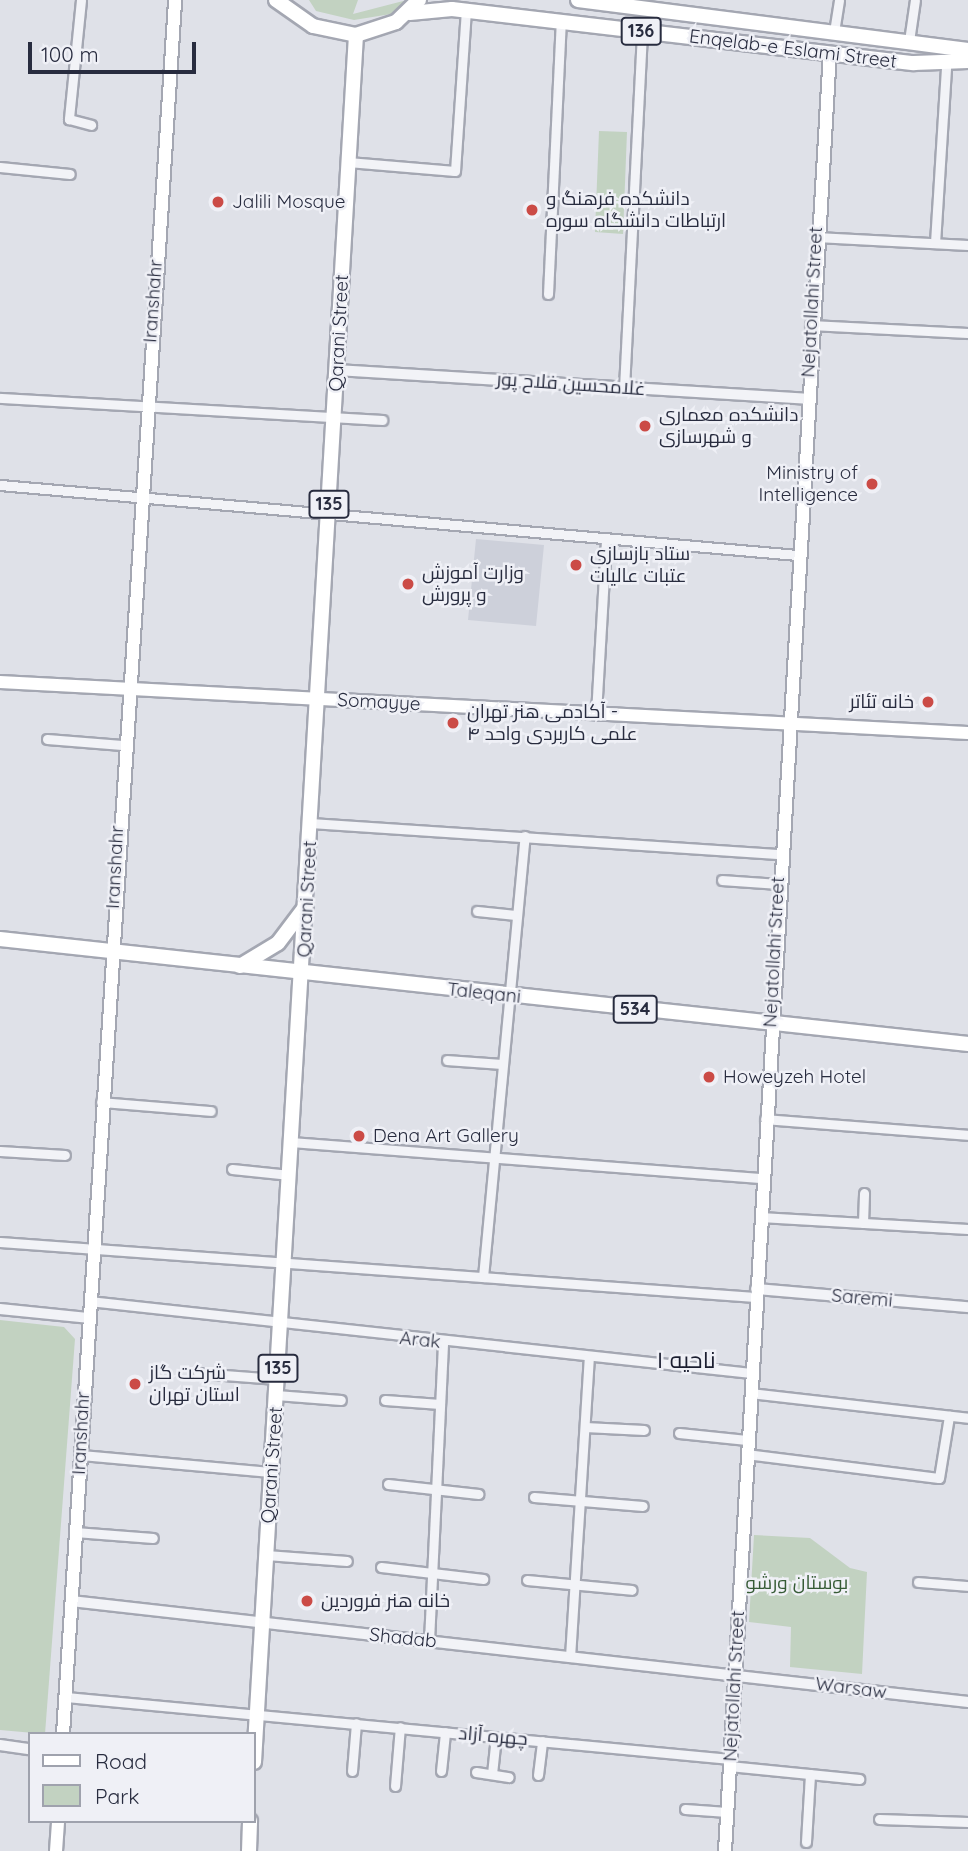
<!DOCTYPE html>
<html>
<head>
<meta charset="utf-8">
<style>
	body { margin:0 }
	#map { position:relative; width:968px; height:1851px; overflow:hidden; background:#dfe1e8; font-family:Quicksand,Cairo,sans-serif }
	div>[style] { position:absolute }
	.built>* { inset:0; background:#cdd0da }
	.green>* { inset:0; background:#c2d2c1 }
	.roads { filter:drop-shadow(2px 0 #a4a7b2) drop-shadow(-2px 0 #a4a7b2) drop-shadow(0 2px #a4a7b2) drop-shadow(0 -2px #a4a7b2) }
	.minor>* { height:9px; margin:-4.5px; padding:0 4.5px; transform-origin:4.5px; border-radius:4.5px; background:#f2f3f7 }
	.tertiary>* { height:10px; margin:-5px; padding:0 5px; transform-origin:5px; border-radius:5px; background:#f2f3f7 }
	.secondary>* { height:12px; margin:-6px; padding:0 6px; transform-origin:6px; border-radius:6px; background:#fff }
	.primary>* { height:14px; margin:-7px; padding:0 7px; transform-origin:7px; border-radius:7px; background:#fff }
	.dots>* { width:19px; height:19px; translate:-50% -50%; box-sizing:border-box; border:4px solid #eff0f6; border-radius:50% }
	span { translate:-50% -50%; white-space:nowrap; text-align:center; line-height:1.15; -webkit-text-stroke:5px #eff0f6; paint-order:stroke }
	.shield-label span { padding:2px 5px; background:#eff0f6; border:2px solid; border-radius:5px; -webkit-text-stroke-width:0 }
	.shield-label { font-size:18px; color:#282c3f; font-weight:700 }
	.street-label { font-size:19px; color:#282c3f }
	.poi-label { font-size:19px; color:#282c3f }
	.left { translate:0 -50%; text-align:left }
	.right { translate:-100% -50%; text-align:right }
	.park-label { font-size:19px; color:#365b36 }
	.quarter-label { font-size:23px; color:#1b1e30 }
	.legend { position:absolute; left:28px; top:1732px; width:228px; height:91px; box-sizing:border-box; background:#eff0f6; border:2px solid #9fa2ad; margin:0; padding:9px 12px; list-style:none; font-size:21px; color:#282c3f }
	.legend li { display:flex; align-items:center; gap:14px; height:35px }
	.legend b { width:35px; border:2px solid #9fa2ad }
	.scale { position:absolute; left:28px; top:42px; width:168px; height:32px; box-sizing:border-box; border:4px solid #282c3f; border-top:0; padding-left:9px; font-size:21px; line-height:24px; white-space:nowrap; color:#282c3f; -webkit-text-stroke:5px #eff0f6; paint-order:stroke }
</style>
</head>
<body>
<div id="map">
	<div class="built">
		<i style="clip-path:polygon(476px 539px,544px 545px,536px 626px,468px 620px)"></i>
	</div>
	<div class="green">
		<i style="clip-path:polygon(309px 0,358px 0,353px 14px,407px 0,391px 14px,354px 20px,316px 11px)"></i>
		<i style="clip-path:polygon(599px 131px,627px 132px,623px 234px,595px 232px)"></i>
		<i style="clip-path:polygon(0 1320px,64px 1327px,75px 1339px,45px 1734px,0 1730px)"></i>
		<i style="clip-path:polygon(754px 1535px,810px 1538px,850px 1568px,867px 1572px,862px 1674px,790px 1667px,791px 1627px,749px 1622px)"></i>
	</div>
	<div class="roads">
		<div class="minor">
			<i style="left:81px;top:0;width:120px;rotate:95.8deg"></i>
			<i style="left:69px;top:119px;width:23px;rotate:15deg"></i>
			<i style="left:834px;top:32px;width:32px;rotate:-81deg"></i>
			<i style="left:909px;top:41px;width:41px;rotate:-81.7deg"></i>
			<i style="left:348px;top:162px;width:107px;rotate:4.8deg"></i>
			<i style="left:455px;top:171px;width:160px;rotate:-86.1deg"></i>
			<i style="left:0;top:167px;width:70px;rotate:5.7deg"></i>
			<i style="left:816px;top:237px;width:152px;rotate:3deg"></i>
			<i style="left:935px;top:243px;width:176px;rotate:-86.4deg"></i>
			<i style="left:548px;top:294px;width:272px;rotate:-87.3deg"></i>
			<i style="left:810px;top:325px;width:158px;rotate:2.9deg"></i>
			<i style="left:624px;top:388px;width:357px;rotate:-87.1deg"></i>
			<i style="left:0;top:398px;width:383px;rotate:3.3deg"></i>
			<i style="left:0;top:485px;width:800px;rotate:5.02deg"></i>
			<i style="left:596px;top:714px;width:176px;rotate:-86.7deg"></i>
			<i style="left:47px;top:739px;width:75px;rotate:4.6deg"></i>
			<i style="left:311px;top:823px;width:470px;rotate:3.8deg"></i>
			<i style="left:722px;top:880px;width:56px;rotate:4.1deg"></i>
			<i style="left:477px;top:911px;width:39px;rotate:6deg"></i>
			<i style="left:447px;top:1060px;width:54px;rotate:4.2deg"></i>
			<i style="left:101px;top:1102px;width:110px;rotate:4.7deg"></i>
			<i style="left:765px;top:1119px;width:204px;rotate:4.5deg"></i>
			<i style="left:292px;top:1142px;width:471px;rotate:4.4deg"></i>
			<i style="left:0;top:1151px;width:65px;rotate:3.5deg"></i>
			<i style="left:232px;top:1169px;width:58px;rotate:5.9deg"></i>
			<i style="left:760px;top:1217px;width:208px;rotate:3.3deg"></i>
			<i style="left:863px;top:1223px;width:30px;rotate:-88deg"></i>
			<i style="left:0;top:1242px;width:757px;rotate:4.17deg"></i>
			<i style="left:483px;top:1277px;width:443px;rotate:-84.6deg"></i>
			<i style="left:89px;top:1301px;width:666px;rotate:6.21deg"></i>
			<i style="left:198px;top:1373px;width:79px;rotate:4.3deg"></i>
			<i style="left:750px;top:1393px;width:219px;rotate:6.5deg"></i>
			<i style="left:276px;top:1395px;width:65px;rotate:4.4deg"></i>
			<i style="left:385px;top:1400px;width:55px;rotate:4.2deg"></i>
			<i style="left:585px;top:1427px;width:59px;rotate:2.9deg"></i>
			<i style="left:679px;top:1433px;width:68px;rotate:5.9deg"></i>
			<i style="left:746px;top:1454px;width:194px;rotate:7.1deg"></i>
			<i style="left:939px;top:1478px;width:63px;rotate:-80.8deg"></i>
			<i style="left:80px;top:1455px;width:192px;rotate:5.1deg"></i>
			<i style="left:388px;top:1484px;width:91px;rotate:6.3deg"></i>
			<i style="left:534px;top:1497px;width:109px;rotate:4.7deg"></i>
			<i style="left:75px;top:1532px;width:78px;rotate:4.4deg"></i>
			<i style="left:266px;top:1555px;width:81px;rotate:4.2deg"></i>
			<i style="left:381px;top:1567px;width:103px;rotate:6.7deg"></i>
			<i style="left:527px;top:1580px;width:105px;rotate:5.4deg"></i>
			<i style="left:918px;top:1582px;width:50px;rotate:4.6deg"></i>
			<i style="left:429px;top:1641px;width:298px;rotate:-87.3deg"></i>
			<i style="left:570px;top:1657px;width:301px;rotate:-86.4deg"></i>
			<i style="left:66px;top:1697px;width:667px;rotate:5.33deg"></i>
			<i style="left:729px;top:1766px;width:131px;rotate:5.7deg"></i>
			<i style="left:352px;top:1771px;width:48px;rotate:-85.2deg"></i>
			<i style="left:441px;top:1771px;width:39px;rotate:-84deg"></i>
			<i style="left:476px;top:1772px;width:33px;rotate:9deg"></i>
			<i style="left:492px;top:1774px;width:37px;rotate:-84deg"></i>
			<i style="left:538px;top:1775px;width:34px;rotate:-83deg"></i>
			<i style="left:395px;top:1786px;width:59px;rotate:-85.2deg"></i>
			<i style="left:685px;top:1809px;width:42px;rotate:4.1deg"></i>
			<i style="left:879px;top:1819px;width:89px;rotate:1.9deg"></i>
			<i style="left:806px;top:1842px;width:68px;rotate:-86.6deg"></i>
		</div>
		<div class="tertiary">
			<i style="left:337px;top:370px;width:470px;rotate:3.5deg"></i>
			<i style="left:756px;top:1289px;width:213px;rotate:4.9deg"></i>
			<i style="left:0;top:1309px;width:88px;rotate:5.8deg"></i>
			<i style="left:71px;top:1601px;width:903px;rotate:6.42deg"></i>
			<i style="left:0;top:1745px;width:30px;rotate:8deg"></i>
		</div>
		<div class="secondary">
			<i style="left:0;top:682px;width:969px;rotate:3.02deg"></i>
			<i style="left:63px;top:1734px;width:1738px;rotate:-86.3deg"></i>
			<i style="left:56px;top:1851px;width:30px;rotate:-86deg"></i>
			<i style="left:725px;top:1851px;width:1801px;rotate:-86.66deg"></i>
		</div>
		<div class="primary">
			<i style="left:276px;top:0;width:45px;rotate:35.1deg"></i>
			<i style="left:313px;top:26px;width:44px;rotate:11.8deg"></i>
			<i style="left:356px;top:35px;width:42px;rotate:-18deg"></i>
			<i style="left:396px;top:22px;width:32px;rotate:-44deg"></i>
			<i style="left:578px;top:0;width:393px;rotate:7.3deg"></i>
			<i style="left:410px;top:13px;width:42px;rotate:-5.4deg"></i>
			<i style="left:452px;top:9px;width:465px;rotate:6.7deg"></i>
			<i style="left:914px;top:63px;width:54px;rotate:-2.1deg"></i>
			<i style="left:0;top:939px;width:974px;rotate:6.19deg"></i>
			<i style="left:240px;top:966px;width:44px;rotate:-31.2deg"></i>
			<i style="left:278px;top:943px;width:46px;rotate:-52.9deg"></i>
			<i style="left:254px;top:1762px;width:1730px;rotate:-86.62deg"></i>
			<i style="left:249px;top:1851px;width:30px;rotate:-88deg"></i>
		</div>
	</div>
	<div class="dots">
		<i style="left:218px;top:202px;background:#cb4b46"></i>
		<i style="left:532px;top:210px;background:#cb4b46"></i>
		<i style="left:645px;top:426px;background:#cb4b46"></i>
		<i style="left:872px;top:484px;background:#cb4b46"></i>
		<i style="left:576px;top:565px;background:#cb4b46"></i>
		<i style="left:408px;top:584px;background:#cb4b46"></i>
		<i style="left:928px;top:702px;background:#cb4b46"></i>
		<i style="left:453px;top:723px;background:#cb4b46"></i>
		<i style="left:709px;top:1077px;background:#cb4b46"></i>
		<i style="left:359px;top:1136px;background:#cb4b46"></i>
		<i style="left:135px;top:1384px;background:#cb4b46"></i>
		<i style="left:307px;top:1601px;background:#cb4b46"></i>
	</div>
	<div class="shield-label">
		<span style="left:641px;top:31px">136</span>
		<span style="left:329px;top:504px">135</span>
		<span style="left:635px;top:1009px">534</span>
		<span style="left:278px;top:1368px">135</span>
	</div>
	<div class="street-label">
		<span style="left:793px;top:49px;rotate:7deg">Enqelab-e Eslami Street</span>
		<span style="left:153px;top:301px;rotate:-86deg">Iranshahr</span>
		<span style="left:812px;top:302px;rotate:-87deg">Nejatollahi Street</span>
		<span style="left:339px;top:333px;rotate:-87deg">Qarani Street</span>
		<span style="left:571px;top:384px;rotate:4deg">غلامحسین فلاح‌ پور</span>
		<span style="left:379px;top:702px;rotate:3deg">Somayye</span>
		<span style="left:115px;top:867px;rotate:-87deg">Iranshahr</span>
		<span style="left:307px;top:899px;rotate:-87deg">Qarani Street</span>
		<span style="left:774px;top:952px;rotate:-87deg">Nejatollahi Street</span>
		<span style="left:484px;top:993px;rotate:6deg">Taleqani</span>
		<span style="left:862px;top:1298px;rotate:5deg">Saremi</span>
		<span style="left:420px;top:1340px;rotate:6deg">Arak</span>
		<span style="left:81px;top:1433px;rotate:-87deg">Iranshahr</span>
		<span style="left:272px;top:1465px;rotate:-86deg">Qarani Street</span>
		<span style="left:403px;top:1638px;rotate:6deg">Shadab</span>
		<span style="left:734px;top:1686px;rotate:-87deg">Nejatollahi Street</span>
		<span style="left:851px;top:1688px;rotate:7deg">Warsaw</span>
		<span style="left:493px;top:1736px;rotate:5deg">چهره آزاد</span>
	</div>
	<div class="poi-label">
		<span class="left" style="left:546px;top:210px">دانشکده فرهنگ و<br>ارتباطات دانشگاه سوره</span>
		<span class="left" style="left:232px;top:202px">Jalili Mosque</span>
		<span class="left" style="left:659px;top:426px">دانشکده معماری<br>و شهرسازی</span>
		<span class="right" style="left:858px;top:484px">Ministry of<br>Intelligence</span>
		<span class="left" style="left:590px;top:565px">ستاد بازسازی<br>عتبات عالیات</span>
		<span class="left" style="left:422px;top:584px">وزارت آموزش<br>و پرورش</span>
		<span class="right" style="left:914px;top:702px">خانه تئاتر</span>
		<span class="left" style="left:467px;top:723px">آکادمی هنر تهران -<br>علمی کاربردی واحد ۴</span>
		<span class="left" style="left:723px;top:1077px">Howeyzeh Hotel</span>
		<span class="left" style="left:373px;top:1136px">Dena Art Gallery</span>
		<span class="left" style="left:149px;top:1384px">شرکت گاز<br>استان تهران</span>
		<span class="left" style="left:321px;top:1601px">خانه هنر فروردین</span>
	</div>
	<div class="park-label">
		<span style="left:797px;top:1583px">بوستان ورشو</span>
	</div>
	<div class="quarter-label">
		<span style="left:686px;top:1360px">ناحیه ۱</span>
	</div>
	<ul class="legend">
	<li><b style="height:9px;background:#fff"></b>Road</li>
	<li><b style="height:19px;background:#c2d2c1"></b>Park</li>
	</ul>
	<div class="scale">100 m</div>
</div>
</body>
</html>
